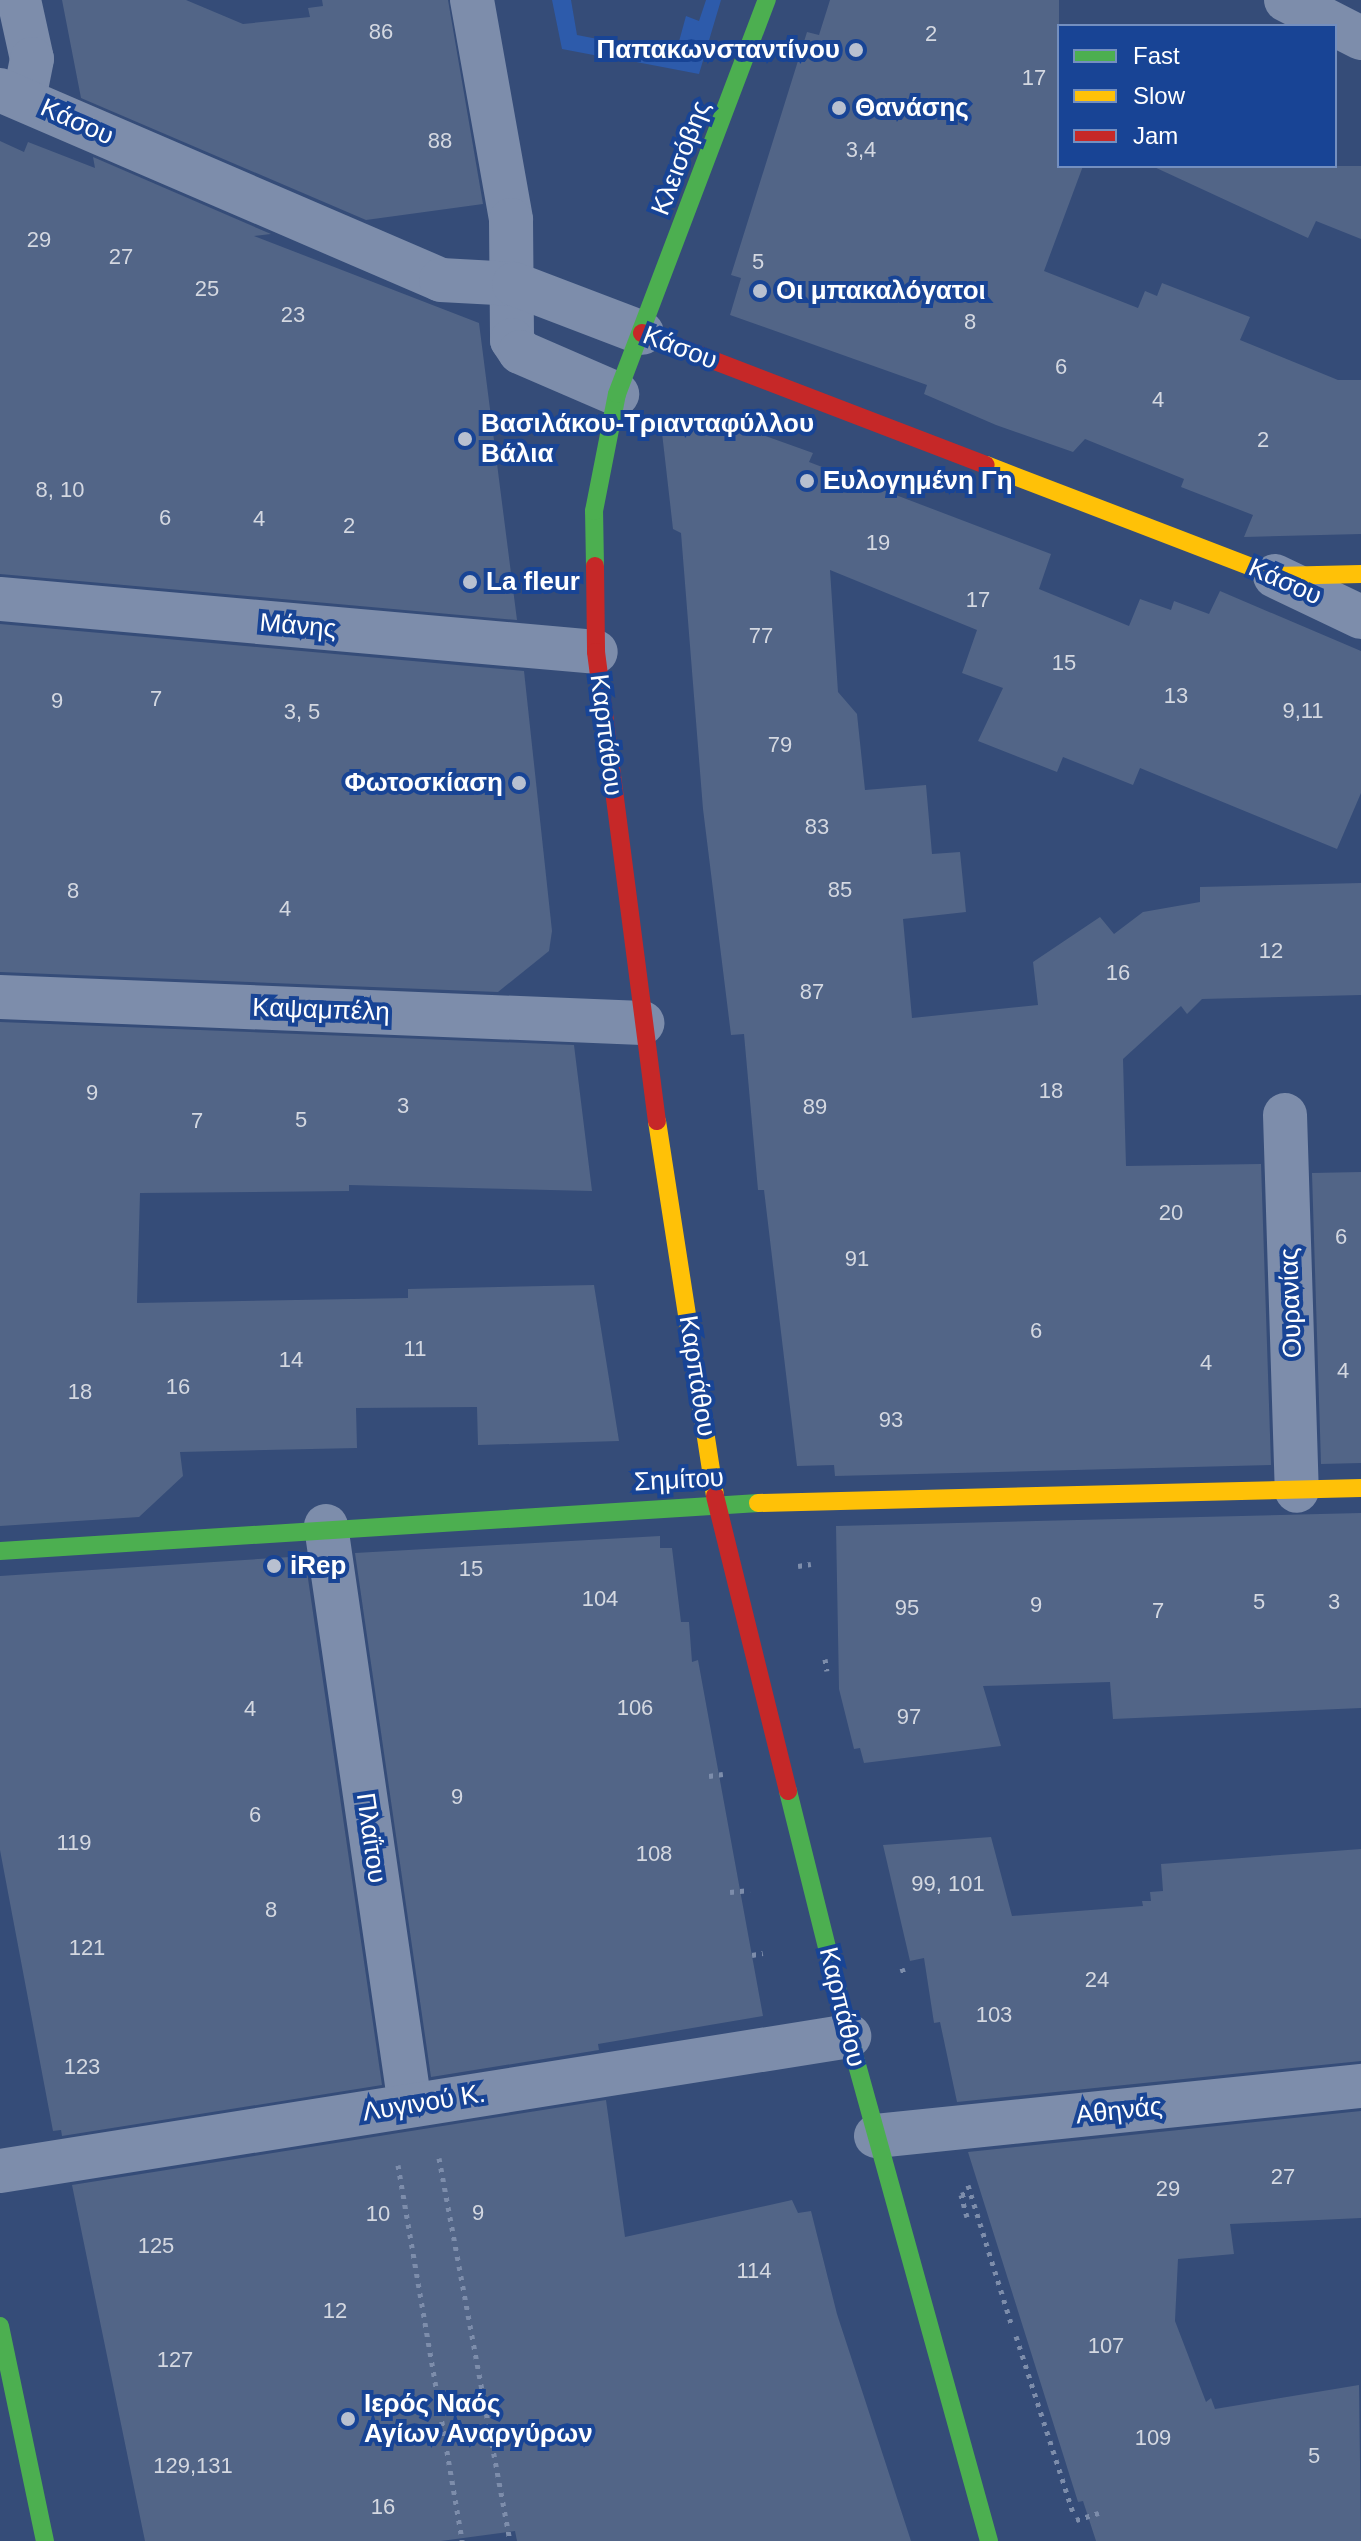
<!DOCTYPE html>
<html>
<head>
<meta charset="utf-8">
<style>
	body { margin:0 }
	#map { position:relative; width:1361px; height:2541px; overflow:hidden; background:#354c78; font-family:Arial,sans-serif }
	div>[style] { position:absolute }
	.green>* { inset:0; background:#2d5bab }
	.building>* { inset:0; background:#526587 }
	.path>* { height:5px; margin-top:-2.5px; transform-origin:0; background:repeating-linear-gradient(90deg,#7d8dab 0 4px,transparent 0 10px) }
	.street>* { height:44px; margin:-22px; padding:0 22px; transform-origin:22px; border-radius:22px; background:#7d8dab }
	.fast>* { height:18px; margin:-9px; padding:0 9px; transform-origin:9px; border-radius:9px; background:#4caf50 }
	.slow>* { height:18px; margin:-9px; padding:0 9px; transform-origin:9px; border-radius:9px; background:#ffc107 }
	.jam>* { height:18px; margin:-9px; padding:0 9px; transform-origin:9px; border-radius:9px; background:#c62828 }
	.dots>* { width:22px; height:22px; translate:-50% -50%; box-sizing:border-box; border:4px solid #184495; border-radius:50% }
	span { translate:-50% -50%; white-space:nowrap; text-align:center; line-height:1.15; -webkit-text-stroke:8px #184495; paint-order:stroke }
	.number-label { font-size:22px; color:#d4d8e1 }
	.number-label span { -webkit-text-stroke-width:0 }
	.poi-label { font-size:26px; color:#fff; font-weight:700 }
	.right { translate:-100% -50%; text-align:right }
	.left { translate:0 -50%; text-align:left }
	.street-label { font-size:26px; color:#fff }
	.legend { position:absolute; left:1057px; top:24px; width:280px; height:144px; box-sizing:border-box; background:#184495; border:2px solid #748fbf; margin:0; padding:10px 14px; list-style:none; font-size:24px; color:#fff }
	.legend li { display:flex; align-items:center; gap:16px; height:40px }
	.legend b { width:40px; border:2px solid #748fbf }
</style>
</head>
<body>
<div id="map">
	<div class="green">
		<i style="clip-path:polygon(552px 0,571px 0,577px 35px,608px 41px,604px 57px,562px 49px)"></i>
		<i style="clip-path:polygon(706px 0,721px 0,699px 74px,631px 61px,634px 48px,675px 56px,686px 16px,699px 21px)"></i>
	</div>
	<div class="building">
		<i style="clip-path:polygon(62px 0,186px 0,243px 24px,310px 17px,308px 8px,323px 6px,322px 0,448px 0,483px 204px,366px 220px,81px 98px)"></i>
		<i style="clip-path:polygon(830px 0,1059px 0,1059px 166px,1083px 166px,1044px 271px,1138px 308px,1145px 291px,1157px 296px,1162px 283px,1250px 317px,1240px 340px,1338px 380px,1361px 380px,1361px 534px,1244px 537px,1253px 515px,1181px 487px,1184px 479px,1085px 439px,1073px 452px,996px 425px,924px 394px,927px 385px,730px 315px,741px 278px,731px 275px,807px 32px,819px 35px)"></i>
		<i style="clip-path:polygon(0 141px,24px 152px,28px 142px,95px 168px,93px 157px,271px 234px,254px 236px,479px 323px,517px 620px,0 574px)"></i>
		<i style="clip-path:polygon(1152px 166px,1361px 166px,1361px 239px,1316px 221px,1308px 238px)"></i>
		<i style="clip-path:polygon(707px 415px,813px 453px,809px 462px,1051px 554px,1039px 589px,1129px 626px,1140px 599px,1171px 610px,1174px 601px,1209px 614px,1220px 591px,1361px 651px,1361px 793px,1337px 849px,1140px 768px,1133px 785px,1063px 757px,1057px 772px,978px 741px,1003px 688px,962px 673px,977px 630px,830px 570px,838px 692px,857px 714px,865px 790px,926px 785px,932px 854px,960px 852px,966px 912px,903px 919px,912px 1018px,1038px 1005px,1033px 962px,1100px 917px,1114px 934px,1143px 912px,1200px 902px,1200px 887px,1361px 883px,1361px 995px,1202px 999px,1187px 1014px,1181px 1006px,1123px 1059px,1126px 1166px,1261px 1164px,1271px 1465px,835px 1476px,834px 1465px,797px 1466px,764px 1190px,758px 1190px,744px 1034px,731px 1035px,703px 809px,681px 533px,673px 529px,661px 424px)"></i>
		<i style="clip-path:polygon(0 624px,524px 671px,552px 931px,549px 951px,498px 992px,0 972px)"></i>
		<i style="clip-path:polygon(0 1022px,574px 1045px,592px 1191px,349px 1185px,349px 1191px,140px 1193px,137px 1303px,408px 1298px,408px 1289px,594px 1285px,619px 1441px,478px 1445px,477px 1407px,356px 1408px,357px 1448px,180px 1452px,183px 1476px,139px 1517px,0 1526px)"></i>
		<i style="clip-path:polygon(1361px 1172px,1361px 1463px,1321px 1464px,1312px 1173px)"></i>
		<i style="clip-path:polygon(1361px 1513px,1361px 1708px,1113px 1719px,1110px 1682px,983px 1686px,1001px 1746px,864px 1763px,860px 1748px,854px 1749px,839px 1689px,836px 1526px)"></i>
		<i style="clip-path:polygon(660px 1536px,660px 1548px,672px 1548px,681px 1622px,689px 1622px,692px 1662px,698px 1660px,763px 2016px,598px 2044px,599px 2050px,431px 2077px,355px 1553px)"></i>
		<i style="clip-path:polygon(290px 1557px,290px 1561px,305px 1558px,382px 2085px,62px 2136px,61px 2130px,53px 2131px,0 1850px,0 1576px)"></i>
		<i style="clip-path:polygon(991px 1837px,1012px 1916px,1143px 1906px,1142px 1901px,1151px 1901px,1150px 1892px,1163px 1891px,1161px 1864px,1361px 1849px,1361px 2061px,957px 2102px,940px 2022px,934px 2023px,924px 1958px,910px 1961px,883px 1845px)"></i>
		<i style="clip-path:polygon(606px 2100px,625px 2237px,792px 2200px,798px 2213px,811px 2211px,837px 2314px,911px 2541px,517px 2541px,515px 2531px,441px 2541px,145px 2541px,72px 2185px)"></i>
		<i style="clip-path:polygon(1361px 2111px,1361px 2218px,1230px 2224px,1234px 2254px,1178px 2259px,1175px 2321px,1206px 2402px,1211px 2398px,1215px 2409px,1359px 2385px,1361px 2541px,1096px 2541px,1083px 2501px,1078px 2502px,968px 2152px)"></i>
	</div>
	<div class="path">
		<i style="left:798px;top:1566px;width:13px;rotate:-9deg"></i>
		<i style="left:825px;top:1659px;width:12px;rotate:81deg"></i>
		<i style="left:709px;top:1776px;width:14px;rotate:-8deg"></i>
		<i style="left:730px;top:1892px;width:20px;rotate:-6deg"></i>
		<i style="left:752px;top:1955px;width:11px;rotate:-10deg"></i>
		<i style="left:902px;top:1968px;width:9px;rotate:72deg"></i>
		<i style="left:439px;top:2158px;width:390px;rotate:79.5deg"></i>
		<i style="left:398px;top:2165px;width:381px;rotate:80.3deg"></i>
		<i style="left:968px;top:2185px;width:148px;rotate:72.7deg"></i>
		<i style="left:967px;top:2217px;width:23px;rotate:-105deg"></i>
		<i style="left:961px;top:2195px;width:9px;rotate:-18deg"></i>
		<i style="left:1016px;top:2336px;width:186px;rotate:72.1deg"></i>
		<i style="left:1076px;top:2520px;width:24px;rotate:-17deg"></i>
	</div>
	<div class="street">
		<i style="left:19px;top:0;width:60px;rotate:77.6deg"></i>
		<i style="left:32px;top:59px;width:41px;rotate:101.3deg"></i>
		<i style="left:472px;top:0;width:223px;rotate:79.9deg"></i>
		<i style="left:511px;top:220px;width:120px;rotate:89.5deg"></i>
		<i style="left:512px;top:340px;width:14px;rotate:56deg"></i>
		<i style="left:520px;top:352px;width:106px;rotate:23.4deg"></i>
		<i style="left:1286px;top:0;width:84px;rotate:26.9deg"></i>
		<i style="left:0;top:90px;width:480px;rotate:23.3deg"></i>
		<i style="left:441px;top:280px;width:73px;rotate:3.1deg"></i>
		<i style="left:514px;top:284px;width:137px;rotate:20.9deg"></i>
		<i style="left:1275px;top:576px;width:95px;rotate:25.5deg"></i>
		<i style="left:0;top:599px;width:598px;rotate:5.08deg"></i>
		<i style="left:0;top:997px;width:643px;rotate:2.32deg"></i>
		<i style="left:1285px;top:1115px;width:376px;rotate:88.2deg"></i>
		<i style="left:326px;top:1526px;width:585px;rotate:81.75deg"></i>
		<i style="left:876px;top:2136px;width:488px;rotate:-5.9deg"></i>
		<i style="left:0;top:2171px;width:860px;rotate:-9.03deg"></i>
	</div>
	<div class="fast">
		<i style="left:595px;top:566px;width:55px;rotate:-91deg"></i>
		<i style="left:594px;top:511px;width:119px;rotate:-78.9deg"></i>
		<i style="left:617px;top:394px;width:422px;rotate:-69.2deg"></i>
		<i style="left:0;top:1551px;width:760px;rotate:-3.62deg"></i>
		<i style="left:788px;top:1791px;width:252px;rotate:76deg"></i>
		<i style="left:849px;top:2036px;width:524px;rotate:74.51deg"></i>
		<i style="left:0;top:2326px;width:220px;rotate:78.2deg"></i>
	</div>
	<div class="slow">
		<i style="left:986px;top:465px;width:310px;rotate:21deg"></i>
		<i style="left:1275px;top:576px;width:86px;rotate:-1.3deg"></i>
		<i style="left:657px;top:1121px;width:379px;rotate:81.2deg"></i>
		<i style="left:758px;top:1503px;width:603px;rotate:-1.42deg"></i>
	</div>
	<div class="jam">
		<i style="left:642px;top:333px;width:368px;rotate:21deg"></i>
		<i style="left:595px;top:566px;width:86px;rotate:89.3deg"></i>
		<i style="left:596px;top:652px;width:473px;rotate:82.6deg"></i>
		<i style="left:715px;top:1496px;width:304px;rotate:76.1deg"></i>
	</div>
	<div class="dots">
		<i style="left:856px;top:50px;background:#b8c0d0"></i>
		<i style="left:839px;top:108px;background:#b8c0d0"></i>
		<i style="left:760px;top:291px;background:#b8c0d0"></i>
		<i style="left:465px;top:439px;background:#b8c0d0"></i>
		<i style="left:807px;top:481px;background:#b8c0d0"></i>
		<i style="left:470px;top:582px;background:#b8c0d0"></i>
		<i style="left:519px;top:783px;background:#b8c0d0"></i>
		<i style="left:274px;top:1566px;background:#b8c0d0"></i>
		<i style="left:348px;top:2419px;background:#b8c0d0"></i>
	</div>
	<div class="number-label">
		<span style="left:381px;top:32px">86</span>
		<span style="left:931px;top:34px">2</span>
		<span style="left:1034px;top:78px">17</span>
		<span style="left:440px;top:141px">88</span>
		<span style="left:861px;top:150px">3,4</span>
		<span style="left:39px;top:240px">29</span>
		<span style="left:121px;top:257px">27</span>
		<span style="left:758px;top:262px">5</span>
		<span style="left:207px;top:289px">25</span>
		<span style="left:293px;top:315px">23</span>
		<span style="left:970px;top:322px">8</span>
		<span style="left:1061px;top:367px">6</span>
		<span style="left:1158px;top:400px">4</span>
		<span style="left:1263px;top:440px">2</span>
		<span style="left:60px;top:490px">8, 10</span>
		<span style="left:165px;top:518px">6</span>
		<span style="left:259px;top:519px">4</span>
		<span style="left:349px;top:526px">2</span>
		<span style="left:878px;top:543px">19</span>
		<span style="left:978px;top:600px">17</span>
		<span style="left:761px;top:636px">77</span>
		<span style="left:1064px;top:663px">15</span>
		<span style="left:1176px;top:696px">13</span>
		<span style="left:156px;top:699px">7</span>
		<span style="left:57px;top:701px">9</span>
		<span style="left:1303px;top:711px">9,11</span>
		<span style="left:302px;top:712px">3, 5</span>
		<span style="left:780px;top:745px">79</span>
		<span style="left:817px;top:827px">83</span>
		<span style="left:840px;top:890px">85</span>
		<span style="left:73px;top:891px">8</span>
		<span style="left:285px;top:909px">4</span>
		<span style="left:1271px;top:951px">12</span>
		<span style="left:1118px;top:973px">16</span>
		<span style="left:812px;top:992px">87</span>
		<span style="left:1051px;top:1091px">18</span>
		<span style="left:92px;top:1093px">9</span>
		<span style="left:403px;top:1106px">3</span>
		<span style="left:815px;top:1107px">89</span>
		<span style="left:301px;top:1120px">5</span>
		<span style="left:197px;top:1121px">7</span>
		<span style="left:1171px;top:1213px">20</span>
		<span style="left:1341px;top:1237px">6</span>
		<span style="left:857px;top:1259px">91</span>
		<span style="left:1036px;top:1331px">6</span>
		<span style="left:415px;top:1349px">11</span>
		<span style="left:291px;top:1360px">14</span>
		<span style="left:1206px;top:1363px">4</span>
		<span style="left:1343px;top:1371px">4</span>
		<span style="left:178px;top:1387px">16</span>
		<span style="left:80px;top:1392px">18</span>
		<span style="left:891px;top:1420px">93</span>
		<span style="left:471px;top:1569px">15</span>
		<span style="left:600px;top:1599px">104</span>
		<span style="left:1259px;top:1602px">5</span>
		<span style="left:1334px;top:1602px">3</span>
		<span style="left:1036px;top:1605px">9</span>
		<span style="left:907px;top:1608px">95</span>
		<span style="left:1158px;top:1611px">7</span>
		<span style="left:635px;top:1708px">106</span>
		<span style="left:250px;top:1709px">4</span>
		<span style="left:909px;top:1717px">97</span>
		<span style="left:457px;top:1797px">9</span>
		<span style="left:255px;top:1815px">6</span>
		<span style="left:74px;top:1843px">119</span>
		<span style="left:654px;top:1854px">108</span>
		<span style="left:948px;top:1884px">99, 101</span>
		<span style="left:271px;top:1910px">8</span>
		<span style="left:87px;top:1948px">121</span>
		<span style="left:1097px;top:1980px">24</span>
		<span style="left:994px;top:2015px">103</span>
		<span style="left:82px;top:2067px">123</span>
		<span style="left:1283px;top:2177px">27</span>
		<span style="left:1168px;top:2189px">29</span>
		<span style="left:478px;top:2213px">9</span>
		<span style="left:378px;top:2214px">10</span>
		<span style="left:156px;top:2246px">125</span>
		<span style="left:754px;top:2271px">114</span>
		<span style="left:335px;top:2311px">12</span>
		<span style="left:1106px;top:2346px">107</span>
		<span style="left:175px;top:2360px">127</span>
		<span style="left:1153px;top:2438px">109</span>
		<span style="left:1314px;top:2456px">5</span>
		<span style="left:193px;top:2466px">129,131</span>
		<span style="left:383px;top:2507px">16</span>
	</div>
	<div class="poi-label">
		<span class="right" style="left:840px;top:50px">Παπακωνσταντίνου</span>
		<span class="left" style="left:855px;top:108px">Θανάσης</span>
		<span class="left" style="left:776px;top:291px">Οι μπακαλόγατοι</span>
		<span class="left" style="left:481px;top:439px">Βασιλάκου-Τριανταφύλλου<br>Βάλια</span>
		<span class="left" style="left:823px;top:481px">Ευλογημένη Γη</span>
		<span class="left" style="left:486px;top:582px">La fleur</span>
		<span class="right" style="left:503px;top:783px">Φωτοσκίαση</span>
		<span class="left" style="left:290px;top:1566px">iRep</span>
		<span class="left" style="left:364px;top:2419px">Ιερός Ναός<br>Αγίων Αναργύρων</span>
	</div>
	<div class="street-label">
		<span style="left:77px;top:122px;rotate:24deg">Κάσου</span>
		<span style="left:681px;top:158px;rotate:-69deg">Κλεισόβης</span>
		<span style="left:680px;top:348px;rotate:21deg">Κάσου</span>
		<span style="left:1285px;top:582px;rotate:24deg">Κάσου</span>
		<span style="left:298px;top:626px;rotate:5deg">Μάνης</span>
		<span style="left:606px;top:735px;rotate:83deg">Καρπάθου</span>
		<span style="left:321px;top:1010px;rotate:2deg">Καψαμπέλη</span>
		<span style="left:1291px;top:1303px;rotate:-92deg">Ουρανίας</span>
		<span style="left:697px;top:1376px;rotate:81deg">Καρπάθου</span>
		<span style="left:679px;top:1480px;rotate:-3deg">Σημίτου</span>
		<span style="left:371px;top:1838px;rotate:82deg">Πλαΐτου</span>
		<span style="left:842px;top:2007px;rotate:76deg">Καρπάθου</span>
		<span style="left:424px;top:2103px;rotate:-9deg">Λυγινού Κ.</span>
		<span style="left:1119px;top:2111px;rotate:-6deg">Αθηνάς</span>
	</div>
	<ul class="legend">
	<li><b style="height:10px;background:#4caf50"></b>Fast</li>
	<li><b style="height:10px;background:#ffc107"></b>Slow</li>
	<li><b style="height:10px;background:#c62828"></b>Jam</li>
	</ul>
</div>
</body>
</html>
